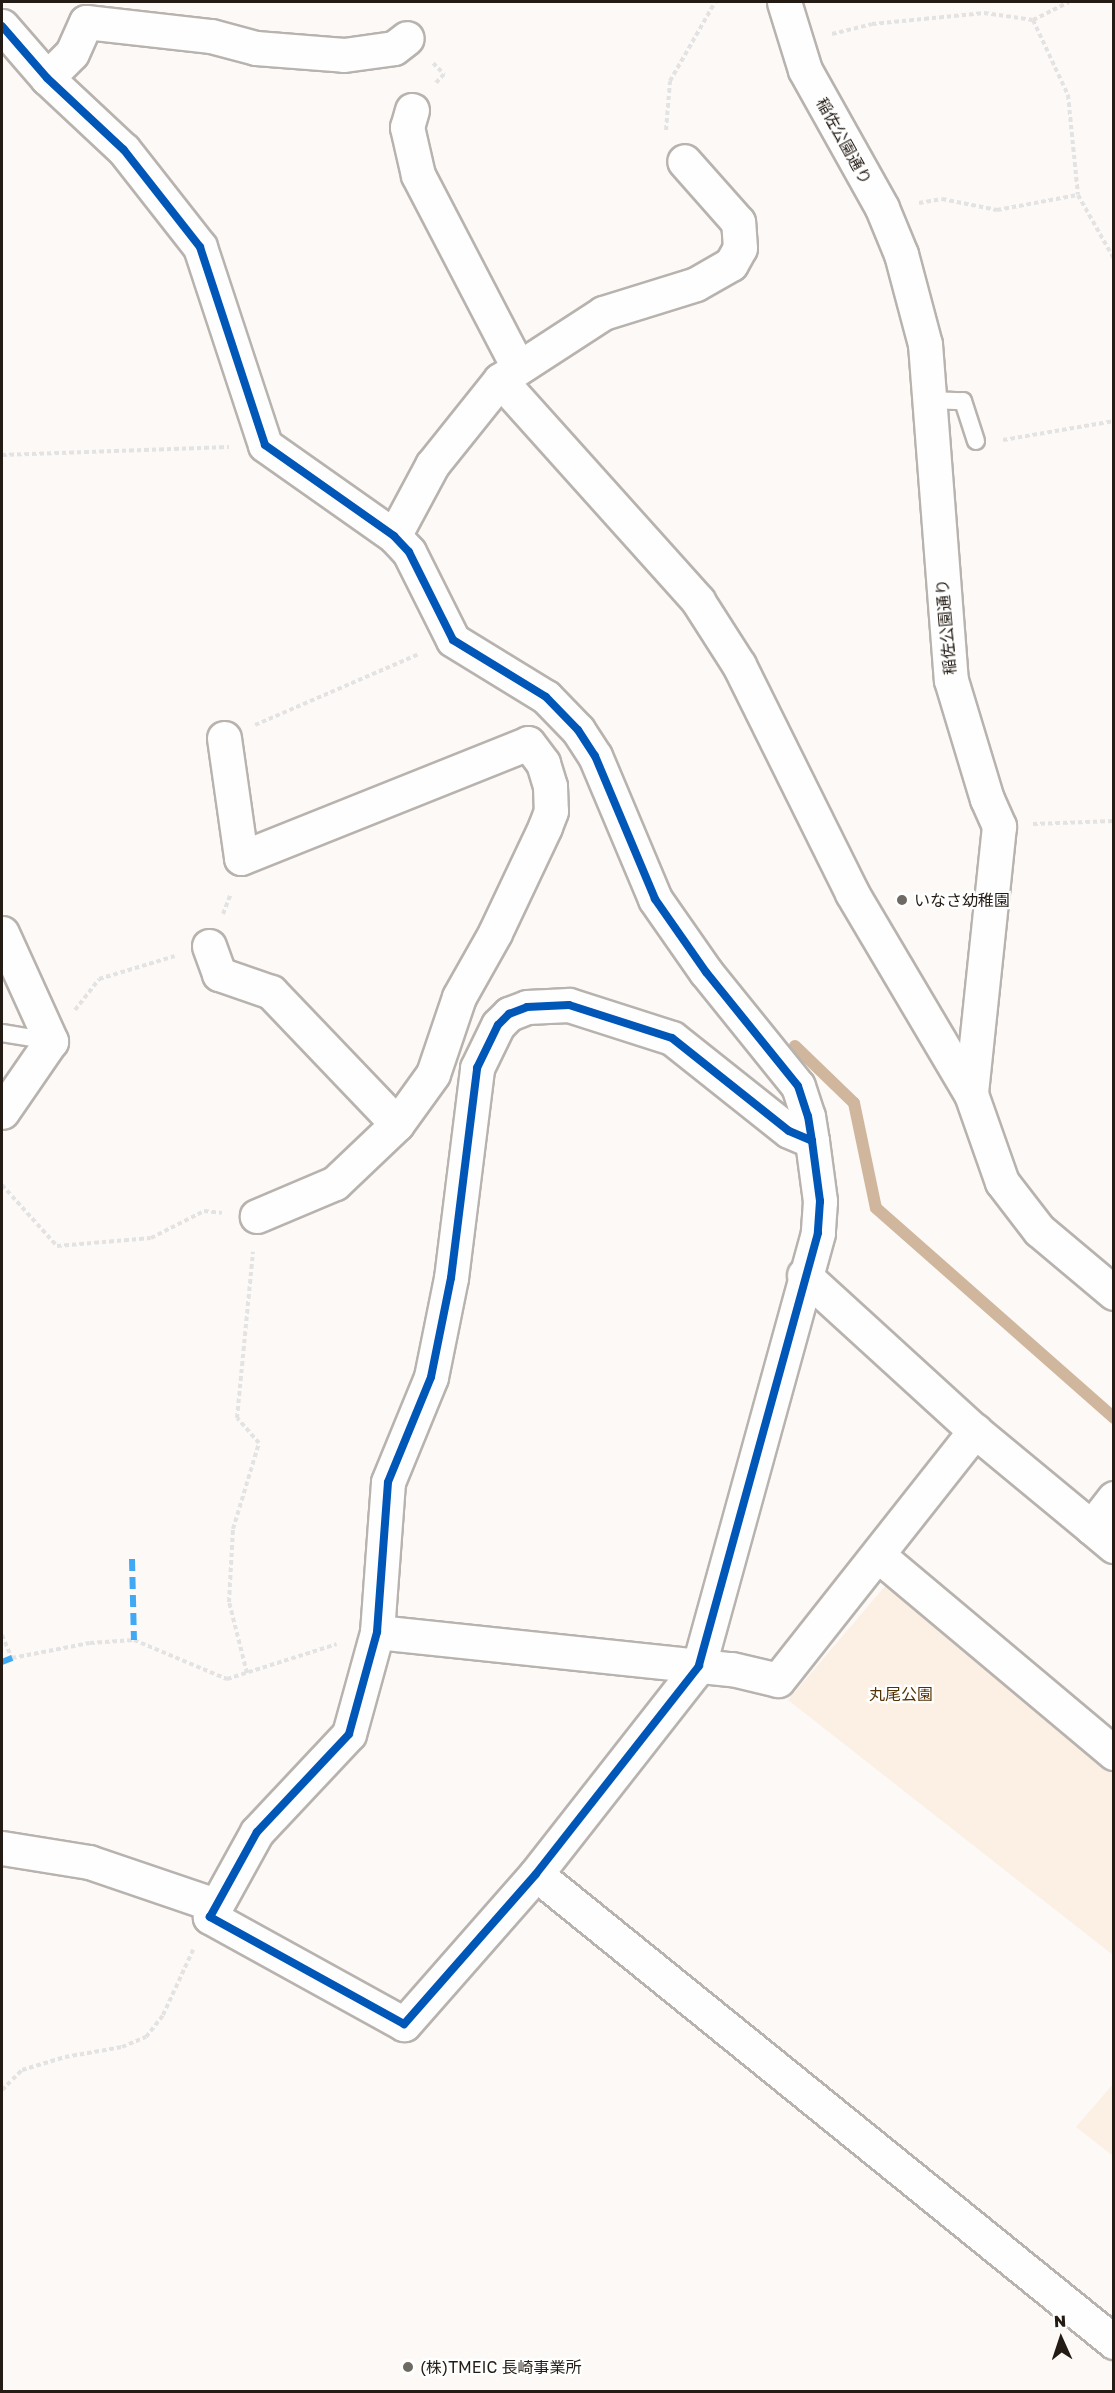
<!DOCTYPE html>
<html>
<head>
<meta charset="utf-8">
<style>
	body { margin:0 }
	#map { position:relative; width:1115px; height:2393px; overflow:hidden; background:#fcf9f7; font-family:"Golos Text","Noto Sans JP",sans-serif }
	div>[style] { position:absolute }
	.green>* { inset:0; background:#fcf0e4 }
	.stream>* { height:12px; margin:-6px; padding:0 6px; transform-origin:6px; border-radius:6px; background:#cfb69c }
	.path>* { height:4px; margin-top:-2px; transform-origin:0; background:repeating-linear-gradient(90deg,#e4e3e3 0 4.5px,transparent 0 7.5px) }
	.roads { filter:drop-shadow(2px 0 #b8b3ae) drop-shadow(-2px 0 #b8b3ae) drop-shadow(0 2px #b8b3ae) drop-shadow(0 -2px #b8b3ae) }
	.service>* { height:16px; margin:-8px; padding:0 8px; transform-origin:8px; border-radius:8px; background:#fffefe }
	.minor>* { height:33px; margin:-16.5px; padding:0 16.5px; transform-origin:16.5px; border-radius:16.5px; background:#fffefe }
	.tertiary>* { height:33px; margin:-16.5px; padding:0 16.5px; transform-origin:16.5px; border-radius:16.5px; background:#fffefe }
	.quiet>* { height:6px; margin-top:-3px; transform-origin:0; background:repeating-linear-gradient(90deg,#3fa9f5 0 12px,transparent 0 18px) }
	.cycleway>* { height:8px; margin:-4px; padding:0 4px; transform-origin:4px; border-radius:4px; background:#0057b8 }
	.dots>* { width:16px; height:16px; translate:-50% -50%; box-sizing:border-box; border:3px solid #fff; border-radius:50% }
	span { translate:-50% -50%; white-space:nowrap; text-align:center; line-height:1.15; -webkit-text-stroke:4.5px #fff; paint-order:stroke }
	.street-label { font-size:16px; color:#231b14 }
	.poi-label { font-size:16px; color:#231b14 }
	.left { translate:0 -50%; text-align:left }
	.park-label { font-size:16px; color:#543100 }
	.frame { position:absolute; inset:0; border:3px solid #231b14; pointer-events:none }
	.north { position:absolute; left:1031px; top:2309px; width:60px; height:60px; -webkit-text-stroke:4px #fff; paint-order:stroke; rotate:357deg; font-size:16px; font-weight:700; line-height:24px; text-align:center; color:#231b14 }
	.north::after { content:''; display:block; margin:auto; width:21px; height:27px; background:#231b14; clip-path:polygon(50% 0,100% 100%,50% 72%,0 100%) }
</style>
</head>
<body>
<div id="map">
	<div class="green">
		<i style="clip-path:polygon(886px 1585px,1113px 1774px,1113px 1955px,788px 1700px)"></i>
		<i style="clip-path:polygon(1113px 2084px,1113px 2156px,1076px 2127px)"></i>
	</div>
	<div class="stream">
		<i style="left:795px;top:1046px;width:82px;rotate:44deg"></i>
		<i style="left:854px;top:1103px;width:107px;rotate:78.2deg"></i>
		<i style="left:876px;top:1208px;width:317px;rotate:41.4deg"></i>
	</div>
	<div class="path">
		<i style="left:1033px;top:20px;width:83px;rotate:65deg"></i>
		<i style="left:1068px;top:95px;width:100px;rotate:84.3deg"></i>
		<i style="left:1078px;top:195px;width:73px;rotate:60.6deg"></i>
		<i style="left:832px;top:34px;width:41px;rotate:-14deg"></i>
		<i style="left:872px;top:24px;width:113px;rotate:-5.6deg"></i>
		<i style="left:984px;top:13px;width:49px;rotate:8.1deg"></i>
		<i style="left:1033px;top:20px;width:40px;rotate:-26.6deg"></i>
		<i style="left:433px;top:63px;width:16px;rotate:45deg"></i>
		<i style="left:444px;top:74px;width:13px;rotate:132deg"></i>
		<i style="left:666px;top:130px;width:49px;rotate:-85.3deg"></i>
		<i style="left:670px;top:81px;width:91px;rotate:-60.3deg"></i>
		<i style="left:919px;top:203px;width:23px;rotate:-10deg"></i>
		<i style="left:942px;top:199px;width:56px;rotate:11.3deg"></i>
		<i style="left:997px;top:210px;width:82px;rotate:-10.5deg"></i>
		<i style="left:1003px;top:440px;width:113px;rotate:-9.7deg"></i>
		<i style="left:2px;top:455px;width:227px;rotate:-2deg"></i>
		<i style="left:255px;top:725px;width:179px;rotate:-23.4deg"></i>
		<i style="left:1033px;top:824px;width:81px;rotate:-2.1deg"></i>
		<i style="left:223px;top:914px;width:22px;rotate:-69deg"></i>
		<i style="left:75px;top:1010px;width:39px;rotate:-52deg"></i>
		<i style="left:99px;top:979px;width:79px;rotate:-16.8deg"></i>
		<i style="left:2px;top:1185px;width:82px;rotate:48deg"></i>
		<i style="left:57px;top:1246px;width:94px;rotate:-4.9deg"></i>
		<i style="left:151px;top:1238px;width:59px;rotate:-27deg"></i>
		<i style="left:204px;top:1211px;width:18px;rotate:6deg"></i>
		<i style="left:2px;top:1635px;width:25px;rotate:67deg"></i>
		<i style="left:12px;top:1658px;width:79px;rotate:-10.9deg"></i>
		<i style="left:90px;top:1643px;width:44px;rotate:-3.9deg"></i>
		<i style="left:134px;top:1640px;width:101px;rotate:22.8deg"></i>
		<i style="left:227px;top:1679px;width:115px;rotate:-17.7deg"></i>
		<i style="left:247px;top:1673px;width:73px;rotate:-104.2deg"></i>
		<i style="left:229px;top:1602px;width:73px;rotate:-86.9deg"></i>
		<i style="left:233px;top:1529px;width:90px;rotate:-73.2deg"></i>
		<i style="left:259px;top:1443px;width:33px;rotate:-131deg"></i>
		<i style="left:237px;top:1418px;width:167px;rotate:-84.5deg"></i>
		<i style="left:2px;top:2090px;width:28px;rotate:-45deg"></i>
		<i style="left:22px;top:2070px;width:45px;rotate:-16.8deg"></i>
		<i style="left:65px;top:2057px;width:58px;rotate:-10deg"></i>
		<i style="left:122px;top:2047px;width:26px;rotate:-23deg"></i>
		<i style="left:146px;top:2037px;width:28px;rotate:-52deg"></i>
		<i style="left:163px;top:2015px;width:72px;rotate:-65.2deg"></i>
	</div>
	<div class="roads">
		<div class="service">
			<i style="left:927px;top:400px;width:36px;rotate:2deg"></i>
			<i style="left:963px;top:401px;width:42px;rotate:72deg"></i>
			<i style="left:2px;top:1033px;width:50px;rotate:9.3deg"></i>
		</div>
		<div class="minor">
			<i style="left:2px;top:26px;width:69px;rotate:49.1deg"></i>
			<i style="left:47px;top:78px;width:105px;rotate:43.1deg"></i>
			<i style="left:124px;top:150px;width:123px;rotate:51.9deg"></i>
			<i style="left:200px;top:247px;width:208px;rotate:71.8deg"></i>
			<i style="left:265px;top:445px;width:158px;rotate:35.2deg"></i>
			<i style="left:394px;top:536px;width:22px;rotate:47deg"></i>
			<i style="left:409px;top:552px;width:98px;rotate:63.4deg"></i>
			<i style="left:453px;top:640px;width:109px;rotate:31.5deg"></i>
			<i style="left:546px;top:697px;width:46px;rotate:45.9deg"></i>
			<i style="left:578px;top:730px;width:31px;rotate:57deg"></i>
			<i style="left:595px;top:756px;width:155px;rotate:67.2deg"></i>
			<i style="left:655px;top:899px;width:89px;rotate:55.1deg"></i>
			<i style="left:706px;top:972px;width:146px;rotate:51.1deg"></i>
			<i style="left:798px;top:1086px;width:32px;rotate:72deg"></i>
			<i style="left:808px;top:1116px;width:25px;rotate:81deg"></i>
			<i style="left:812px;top:1141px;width:61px;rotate:82.4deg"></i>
			<i style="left:820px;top:1201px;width:32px;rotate:94deg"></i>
			<i style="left:818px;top:1233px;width:449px;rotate:105.4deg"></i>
			<i style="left:699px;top:1666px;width:264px;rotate:128.1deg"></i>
			<i style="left:536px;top:1874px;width:200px;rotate:131.3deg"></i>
			<i style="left:404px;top:2024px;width:222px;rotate:-151.1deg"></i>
			<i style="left:210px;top:1917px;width:97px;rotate:-61.1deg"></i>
			<i style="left:257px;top:1832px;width:134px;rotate:-46.8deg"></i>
			<i style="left:349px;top:1734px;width:106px;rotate:-74.6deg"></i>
			<i style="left:377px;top:1632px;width:150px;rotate:-85.8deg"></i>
			<i style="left:388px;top:1482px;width:113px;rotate:-67.7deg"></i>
			<i style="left:431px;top:1377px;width:101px;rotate:-78.6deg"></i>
			<i style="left:451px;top:1278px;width:212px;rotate:-82.9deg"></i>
			<i style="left:477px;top:1068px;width:48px;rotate:-64deg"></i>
			<i style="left:498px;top:1025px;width:16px;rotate:-45deg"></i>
			<i style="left:509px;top:1014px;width:19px;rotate:-21deg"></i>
			<i style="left:527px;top:1007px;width:42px;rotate:-2.7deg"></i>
			<i style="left:569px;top:1005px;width:108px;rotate:17.8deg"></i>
			<i style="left:672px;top:1038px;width:149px;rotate:38.5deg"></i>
			<i style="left:789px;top:1131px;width:25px;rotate:23deg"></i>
			<i style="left:47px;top:78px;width:35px;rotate:-45deg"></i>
			<i style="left:72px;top:53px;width:34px;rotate:-66deg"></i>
			<i style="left:86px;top:22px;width:126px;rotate:6.4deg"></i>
			<i style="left:211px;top:36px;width:47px;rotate:14.9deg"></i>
			<i style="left:256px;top:48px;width:88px;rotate:4.5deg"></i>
			<i style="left:344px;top:55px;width:50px;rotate:-8deg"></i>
			<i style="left:394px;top:48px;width:16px;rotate:-38deg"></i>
			<i style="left:412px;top:110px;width:18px;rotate:106deg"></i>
			<i style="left:407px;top:127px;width:49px;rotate:77.1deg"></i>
			<i style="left:418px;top:175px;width:216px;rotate:62.5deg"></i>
			<i style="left:500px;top:380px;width:297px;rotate:48.1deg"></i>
			<i style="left:698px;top:601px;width:76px;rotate:57.4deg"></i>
			<i style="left:739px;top:665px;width:254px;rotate:63.6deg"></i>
			<i style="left:852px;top:893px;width:234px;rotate:59.4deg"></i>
			<i style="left:394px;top:536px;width:81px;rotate:-61.8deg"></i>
			<i style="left:432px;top:465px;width:109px;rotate:-51.3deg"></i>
			<i style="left:500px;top:380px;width:123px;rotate:-33deg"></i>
			<i style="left:603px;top:313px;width:97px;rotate:-17.3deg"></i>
			<i style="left:696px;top:284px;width:40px;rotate:-29.7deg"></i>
			<i style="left:731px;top:264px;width:18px;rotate:-61deg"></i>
			<i style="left:740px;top:248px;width:26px;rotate:-94deg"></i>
			<i style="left:738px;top:222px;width:81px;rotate:-131.5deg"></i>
			<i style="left:224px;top:738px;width:121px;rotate:81.9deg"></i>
			<i style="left:241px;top:858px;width:309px;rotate:-21.8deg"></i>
			<i style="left:528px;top:743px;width:25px;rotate:53deg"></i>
			<i style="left:543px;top:763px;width:24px;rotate:73deg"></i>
			<i style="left:550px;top:786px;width:25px;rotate:88deg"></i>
			<i style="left:551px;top:811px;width:17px;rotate:111deg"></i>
			<i style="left:545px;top:827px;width:117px;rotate:115.3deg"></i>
			<i style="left:495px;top:933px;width:73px;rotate:119.4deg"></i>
			<i style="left:459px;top:997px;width:81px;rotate:108.7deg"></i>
			<i style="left:433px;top:1074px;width:62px;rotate:125.8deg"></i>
			<i style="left:397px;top:1124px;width:86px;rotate:136.4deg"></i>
			<i style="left:335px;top:1183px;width:85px;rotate:157.1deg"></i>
			<i style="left:2px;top:933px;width:119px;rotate:65.6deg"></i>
			<i style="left:51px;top:1041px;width:86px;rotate:124.6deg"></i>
			<i style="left:209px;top:946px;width:30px;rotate:70deg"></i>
			<i style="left:219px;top:974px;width:55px;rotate:19.1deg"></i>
			<i style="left:271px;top:992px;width:182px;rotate:46.3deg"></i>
			<i style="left:804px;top:1275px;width:231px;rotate:42.4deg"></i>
			<i style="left:975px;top:1431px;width:151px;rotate:39.6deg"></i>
			<i style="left:1114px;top:1498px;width:37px;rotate:128deg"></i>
			<i style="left:1091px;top:1527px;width:30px;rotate:40deg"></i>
			<i style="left:879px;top:1556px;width:307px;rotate:40deg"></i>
			<i style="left:377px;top:1632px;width:357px;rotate:6deg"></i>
			<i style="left:732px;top:1669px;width:47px;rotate:13.4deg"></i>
			<i style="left:778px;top:1680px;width:318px;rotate:-51.7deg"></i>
			<i style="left:2px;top:1848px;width:88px;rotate:9.1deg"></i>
			<i style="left:89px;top:1862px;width:133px;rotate:18.8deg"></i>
			<i style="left:536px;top:1874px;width:744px;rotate:39deg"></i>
		</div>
		<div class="tertiary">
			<i style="left:784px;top:2px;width:71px;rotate:72.8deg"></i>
			<i style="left:805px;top:70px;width:158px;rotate:60.8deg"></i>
			<i style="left:882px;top:208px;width:50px;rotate:67.6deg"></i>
			<i style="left:901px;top:254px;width:93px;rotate:75.1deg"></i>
			<i style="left:925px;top:344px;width:337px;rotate:85.6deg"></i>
			<i style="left:951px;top:680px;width:124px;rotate:73.2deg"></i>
			<i style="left:987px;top:799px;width:30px;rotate:66deg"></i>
			<i style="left:999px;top:826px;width:269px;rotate:96deg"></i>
			<i style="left:971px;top:1094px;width:93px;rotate:70.6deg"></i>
			<i style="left:1002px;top:1182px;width:61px;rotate:52.4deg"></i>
			<i style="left:1039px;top:1230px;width:98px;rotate:40deg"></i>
		</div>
	</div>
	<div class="quiet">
		<i style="left:132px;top:1559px;width:81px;rotate:88.6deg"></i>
		<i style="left:2px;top:1662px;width:11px;rotate:-22deg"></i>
	</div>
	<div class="cycleway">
		<i style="left:2px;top:26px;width:69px;rotate:49.1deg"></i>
		<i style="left:47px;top:78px;width:105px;rotate:43.1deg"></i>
		<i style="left:124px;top:150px;width:123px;rotate:51.9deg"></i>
		<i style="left:200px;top:247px;width:208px;rotate:71.8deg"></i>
		<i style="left:265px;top:445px;width:158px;rotate:35.2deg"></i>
		<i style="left:394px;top:536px;width:22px;rotate:47deg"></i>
		<i style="left:409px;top:552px;width:98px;rotate:63.4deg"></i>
		<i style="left:453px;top:640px;width:109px;rotate:31.5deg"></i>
		<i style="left:546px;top:697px;width:46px;rotate:45.9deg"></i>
		<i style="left:578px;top:730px;width:31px;rotate:57deg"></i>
		<i style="left:595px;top:756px;width:155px;rotate:67.2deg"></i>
		<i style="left:655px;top:899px;width:89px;rotate:55.1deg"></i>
		<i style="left:706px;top:972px;width:146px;rotate:51.1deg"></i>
		<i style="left:798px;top:1086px;width:32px;rotate:72deg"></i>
		<i style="left:808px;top:1116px;width:25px;rotate:81deg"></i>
		<i style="left:812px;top:1141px;width:61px;rotate:82.4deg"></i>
		<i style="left:820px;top:1201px;width:32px;rotate:94deg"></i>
		<i style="left:818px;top:1233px;width:449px;rotate:105.4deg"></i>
		<i style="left:699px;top:1666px;width:264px;rotate:128.1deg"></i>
		<i style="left:536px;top:1874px;width:200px;rotate:131.3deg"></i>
		<i style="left:404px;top:2024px;width:222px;rotate:-151.1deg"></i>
		<i style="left:210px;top:1917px;width:97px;rotate:-61.1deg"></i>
		<i style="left:257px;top:1832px;width:134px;rotate:-46.8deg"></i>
		<i style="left:349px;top:1734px;width:106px;rotate:-74.6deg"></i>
		<i style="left:377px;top:1632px;width:150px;rotate:-85.8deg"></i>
		<i style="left:388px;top:1482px;width:113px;rotate:-67.7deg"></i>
		<i style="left:431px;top:1377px;width:101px;rotate:-78.6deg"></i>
		<i style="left:451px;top:1278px;width:212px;rotate:-82.9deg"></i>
		<i style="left:477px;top:1068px;width:48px;rotate:-64deg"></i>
		<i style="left:498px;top:1025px;width:16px;rotate:-45deg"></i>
		<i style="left:509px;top:1014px;width:19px;rotate:-21deg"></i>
		<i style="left:527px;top:1007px;width:42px;rotate:-2.7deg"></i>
		<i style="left:569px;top:1005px;width:108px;rotate:17.8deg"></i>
		<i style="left:672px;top:1038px;width:149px;rotate:38.5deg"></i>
		<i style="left:789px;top:1131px;width:25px;rotate:23deg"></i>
	</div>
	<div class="dots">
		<i style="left:902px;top:900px;background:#6f6963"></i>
		<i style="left:408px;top:2367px;background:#6f6963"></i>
	</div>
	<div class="street-label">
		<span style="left:844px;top:141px;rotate:61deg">稲佐公園通り</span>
		<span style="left:946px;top:627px;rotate:-95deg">稲佐公園通り</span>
	</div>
	<div class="poi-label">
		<span class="left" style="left:914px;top:900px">いなさ幼稚園</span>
		<span class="left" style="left:420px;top:2367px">(株)TMEIC 長崎事業所</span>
	</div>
	<div class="park-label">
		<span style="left:901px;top:1694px">丸尾公園</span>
	</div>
	<div class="frame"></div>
	<div class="north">N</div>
</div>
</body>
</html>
